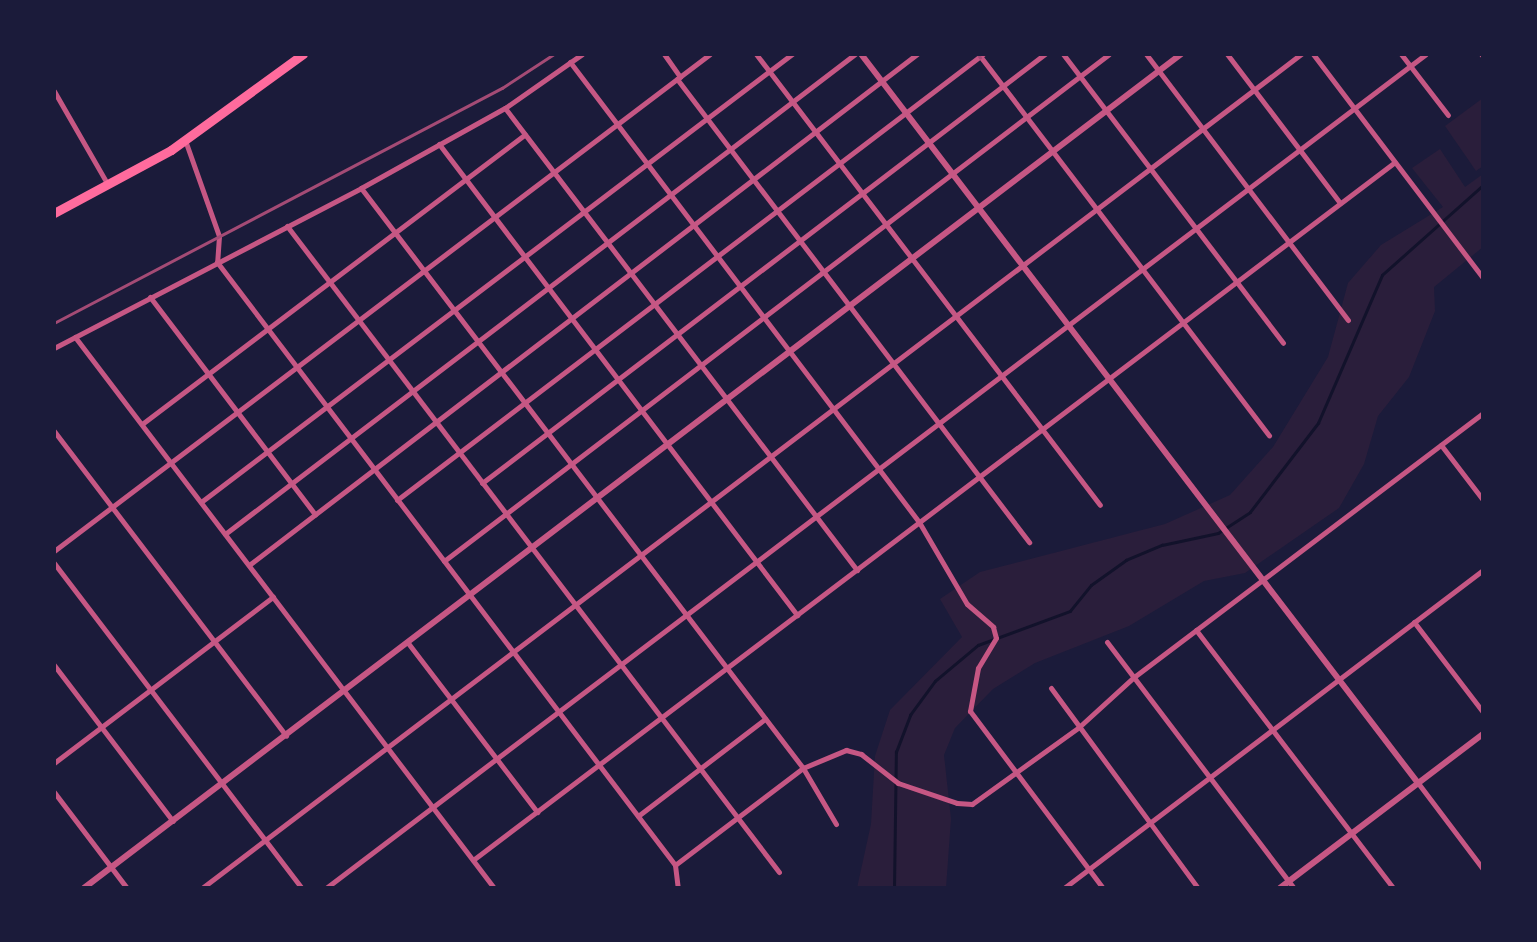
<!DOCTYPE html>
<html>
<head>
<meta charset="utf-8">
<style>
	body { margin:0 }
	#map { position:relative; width:1537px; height:942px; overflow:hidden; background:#1b1b3a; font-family:Cabin,sans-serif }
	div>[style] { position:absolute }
	.green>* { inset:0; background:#2a1e3b }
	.stream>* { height:2.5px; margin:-1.25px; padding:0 1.25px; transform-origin:1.25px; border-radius:1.25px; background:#12122b }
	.minor>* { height:5px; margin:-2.5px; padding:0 2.5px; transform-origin:2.5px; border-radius:2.5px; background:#c65784 }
	.tertiary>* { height:6px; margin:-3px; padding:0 3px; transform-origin:3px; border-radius:3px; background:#c65784 }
	.trunk>* { height:9px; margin:-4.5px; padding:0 4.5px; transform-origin:4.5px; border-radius:4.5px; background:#ff6b9d }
	.rail>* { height:2.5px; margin:-1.25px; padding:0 1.25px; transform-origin:1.25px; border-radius:1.25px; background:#a44b75 }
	span { translate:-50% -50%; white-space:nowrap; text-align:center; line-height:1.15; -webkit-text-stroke:7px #1b1b3a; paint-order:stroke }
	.frame { position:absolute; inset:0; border:56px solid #1b1b3a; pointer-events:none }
</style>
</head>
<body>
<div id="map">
	<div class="green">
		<i style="clip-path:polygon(1483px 98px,1483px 166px,1476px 171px,1445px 126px)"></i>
		<i style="clip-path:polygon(1440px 149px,1465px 187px,1483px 174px,1483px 247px,1434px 287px,1435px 311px,1409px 377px,1378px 416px,1364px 464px,1339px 508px,1245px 573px,1204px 581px,1129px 626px,1035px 663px,993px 689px,955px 728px,944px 755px,951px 819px,946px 888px,857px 888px,871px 824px,875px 756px,890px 710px,962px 637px,940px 599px,980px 572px,1165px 524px,1230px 495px,1273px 447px,1328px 357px,1348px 283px,1381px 245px,1443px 207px,1412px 168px)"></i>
	</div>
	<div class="stream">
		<i style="left:894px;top:888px;width:136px;rotate:-89.2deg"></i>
		<i style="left:896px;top:752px;width:40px;rotate:-69deg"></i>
		<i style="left:910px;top:715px;width:42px;rotate:-53.7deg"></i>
		<i style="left:935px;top:681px;width:56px;rotate:-39.9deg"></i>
		<i style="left:978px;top:645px;width:98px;rotate:-20.3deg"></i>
		<i style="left:1070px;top:611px;width:33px;rotate:-51deg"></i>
		<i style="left:1091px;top:585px;width:43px;rotate:-35.5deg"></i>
		<i style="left:1126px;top:560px;width:39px;rotate:-23deg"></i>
		<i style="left:1162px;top:545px;width:57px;rotate:-12.1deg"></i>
		<i style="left:1218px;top:533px;width:38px;rotate:-33deg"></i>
		<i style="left:1250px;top:512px;width:112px;rotate:-52.6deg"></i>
		<i style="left:1318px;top:423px;width:161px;rotate:-66.6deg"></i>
		<i style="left:1382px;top:275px;width:135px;rotate:-41.7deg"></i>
	</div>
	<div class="minor">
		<i style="left:664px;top:54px;width:28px;rotate:55deg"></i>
		<i style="left:756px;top:54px;width:567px;rotate:52.67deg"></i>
		<i style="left:1063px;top:54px;width:363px;rotate:52.7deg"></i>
		<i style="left:1146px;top:54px;width:334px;rotate:52.8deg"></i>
		<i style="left:1227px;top:54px;width:187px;rotate:52.8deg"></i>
		<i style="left:1313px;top:54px;width:281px;rotate:52.8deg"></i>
		<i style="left:1401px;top:54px;width:77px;rotate:52.4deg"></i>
		<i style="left:1481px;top:54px;width:3px;rotate:45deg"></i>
		<i style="left:980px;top:56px;width:477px;rotate:52.7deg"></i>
		<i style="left:570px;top:62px;width:577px;rotate:52.81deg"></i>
		<i style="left:919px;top:522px;width:95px;rotate:59.7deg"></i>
		<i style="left:967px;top:604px;width:35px;rotate:41deg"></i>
		<i style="left:993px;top:627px;width:11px;rotate:75deg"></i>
		<i style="left:996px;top:638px;width:35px;rotate:121deg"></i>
		<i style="left:978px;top:668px;width:44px;rotate:100.5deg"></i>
		<i style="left:970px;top:711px;width:221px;rotate:53.1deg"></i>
		<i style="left:677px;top:79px;width:582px;rotate:52.76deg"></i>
		<i style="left:54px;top:91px;width:108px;rotate:60.1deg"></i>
		<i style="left:505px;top:108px;width:581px;rotate:52.7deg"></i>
		<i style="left:185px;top:140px;width:102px;rotate:70.5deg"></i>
		<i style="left:219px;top:236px;width:26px;rotate:94deg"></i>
		<i style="left:217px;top:262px;width:757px;rotate:52.78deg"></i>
		<i style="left:675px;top:865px;width:23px;rotate:83deg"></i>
		<i style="left:439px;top:144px;width:592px;rotate:52.76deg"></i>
		<i style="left:361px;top:188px;width:729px;rotate:52.69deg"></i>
		<i style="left:803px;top:768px;width:65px;rotate:59.5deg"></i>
		<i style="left:287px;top:226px;width:812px;rotate:52.71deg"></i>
		<i style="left:150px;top:297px;width:273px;rotate:52.8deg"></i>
		<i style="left:75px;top:337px;width:692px;rotate:52.75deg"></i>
		<i style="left:54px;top:348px;width:346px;rotate:-27.5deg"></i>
		<i style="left:361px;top:188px;width:165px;rotate:-29.1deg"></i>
		<i style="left:505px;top:108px;width:94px;rotate:-35deg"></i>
		<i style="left:142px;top:424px;width:480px;rotate:-37.1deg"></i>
		<i style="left:54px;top:431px;width:383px;rotate:52.7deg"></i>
		<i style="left:1441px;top:445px;width:69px;rotate:52.6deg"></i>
		<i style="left:482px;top:483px;width:708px;rotate:-37.31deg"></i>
		<i style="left:397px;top:500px;width:736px;rotate:-37.27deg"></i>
		<i style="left:201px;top:502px;width:742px;rotate:-37.16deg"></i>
		<i style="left:225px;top:534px;width:792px;rotate:-37.3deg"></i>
		<i style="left:54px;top:551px;width:823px;rotate:-37.15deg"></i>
		<i style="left:444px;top:561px;width:836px;rotate:-37.32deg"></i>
		<i style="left:54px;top:563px;width:409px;rotate:52.7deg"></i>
		<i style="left:249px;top:565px;width:841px;rotate:-37.41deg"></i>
		<i style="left:1414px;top:622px;width:113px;rotate:52.5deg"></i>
		<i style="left:1196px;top:630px;width:325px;rotate:52.6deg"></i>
		<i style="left:1107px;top:642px;width:309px;rotate:52.8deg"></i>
		<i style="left:408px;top:643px;width:213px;rotate:52.6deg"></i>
		<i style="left:54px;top:665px;width:196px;rotate:52.7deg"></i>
		<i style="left:1051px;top:688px;width:248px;rotate:53.7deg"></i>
		<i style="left:54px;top:763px;width:275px;rotate:-37.2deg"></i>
		<i style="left:1418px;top:783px;width:108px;rotate:52.9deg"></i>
		<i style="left:54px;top:792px;width:121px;rotate:52.8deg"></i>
		<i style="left:638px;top:816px;width:160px;rotate:-37.4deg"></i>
		<i style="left:473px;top:860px;width:1156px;rotate:-37.13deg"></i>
		<i style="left:675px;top:865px;width:161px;rotate:-37.2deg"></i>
		<i style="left:803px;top:768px;width:47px;rotate:-22.7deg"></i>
		<i style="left:846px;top:750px;width:16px;rotate:15deg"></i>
		<i style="left:861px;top:754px;width:47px;rotate:38.1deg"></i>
		<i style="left:898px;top:783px;width:62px;rotate:18.7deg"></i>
		<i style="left:957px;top:803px;width:15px;rotate:4deg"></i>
		<i style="left:972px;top:804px;width:132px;rotate:-35.7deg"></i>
		<i style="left:1079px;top:727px;width:74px;rotate:-42.3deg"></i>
		<i style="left:1134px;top:677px;width:438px;rotate:-37.1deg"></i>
		<i style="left:202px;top:888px;width:1380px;rotate:-37.19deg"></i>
		<i style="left:326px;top:888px;width:1380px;rotate:-37.17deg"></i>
		<i style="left:1064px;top:888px;width:526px;rotate:-37.2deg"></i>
	</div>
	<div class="tertiary">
		<i style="left:861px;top:54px;width:917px;rotate:52.62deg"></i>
		<i style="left:84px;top:888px;width:1378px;rotate:-37.24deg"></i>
		<i style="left:1280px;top:888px;width:255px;rotate:-37.2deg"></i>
	</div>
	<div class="trunk">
		<i style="left:54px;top:213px;width:133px;rotate:-28.3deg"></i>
		<i style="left:171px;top:150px;width:163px;rotate:-36deg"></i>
	</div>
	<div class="rail">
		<i style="left:978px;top:54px;width:4px;rotate:56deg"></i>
		<i style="left:54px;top:323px;width:506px;rotate:-27.68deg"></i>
		<i style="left:502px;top:88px;width:62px;rotate:-33.2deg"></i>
	</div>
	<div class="frame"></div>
</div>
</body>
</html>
